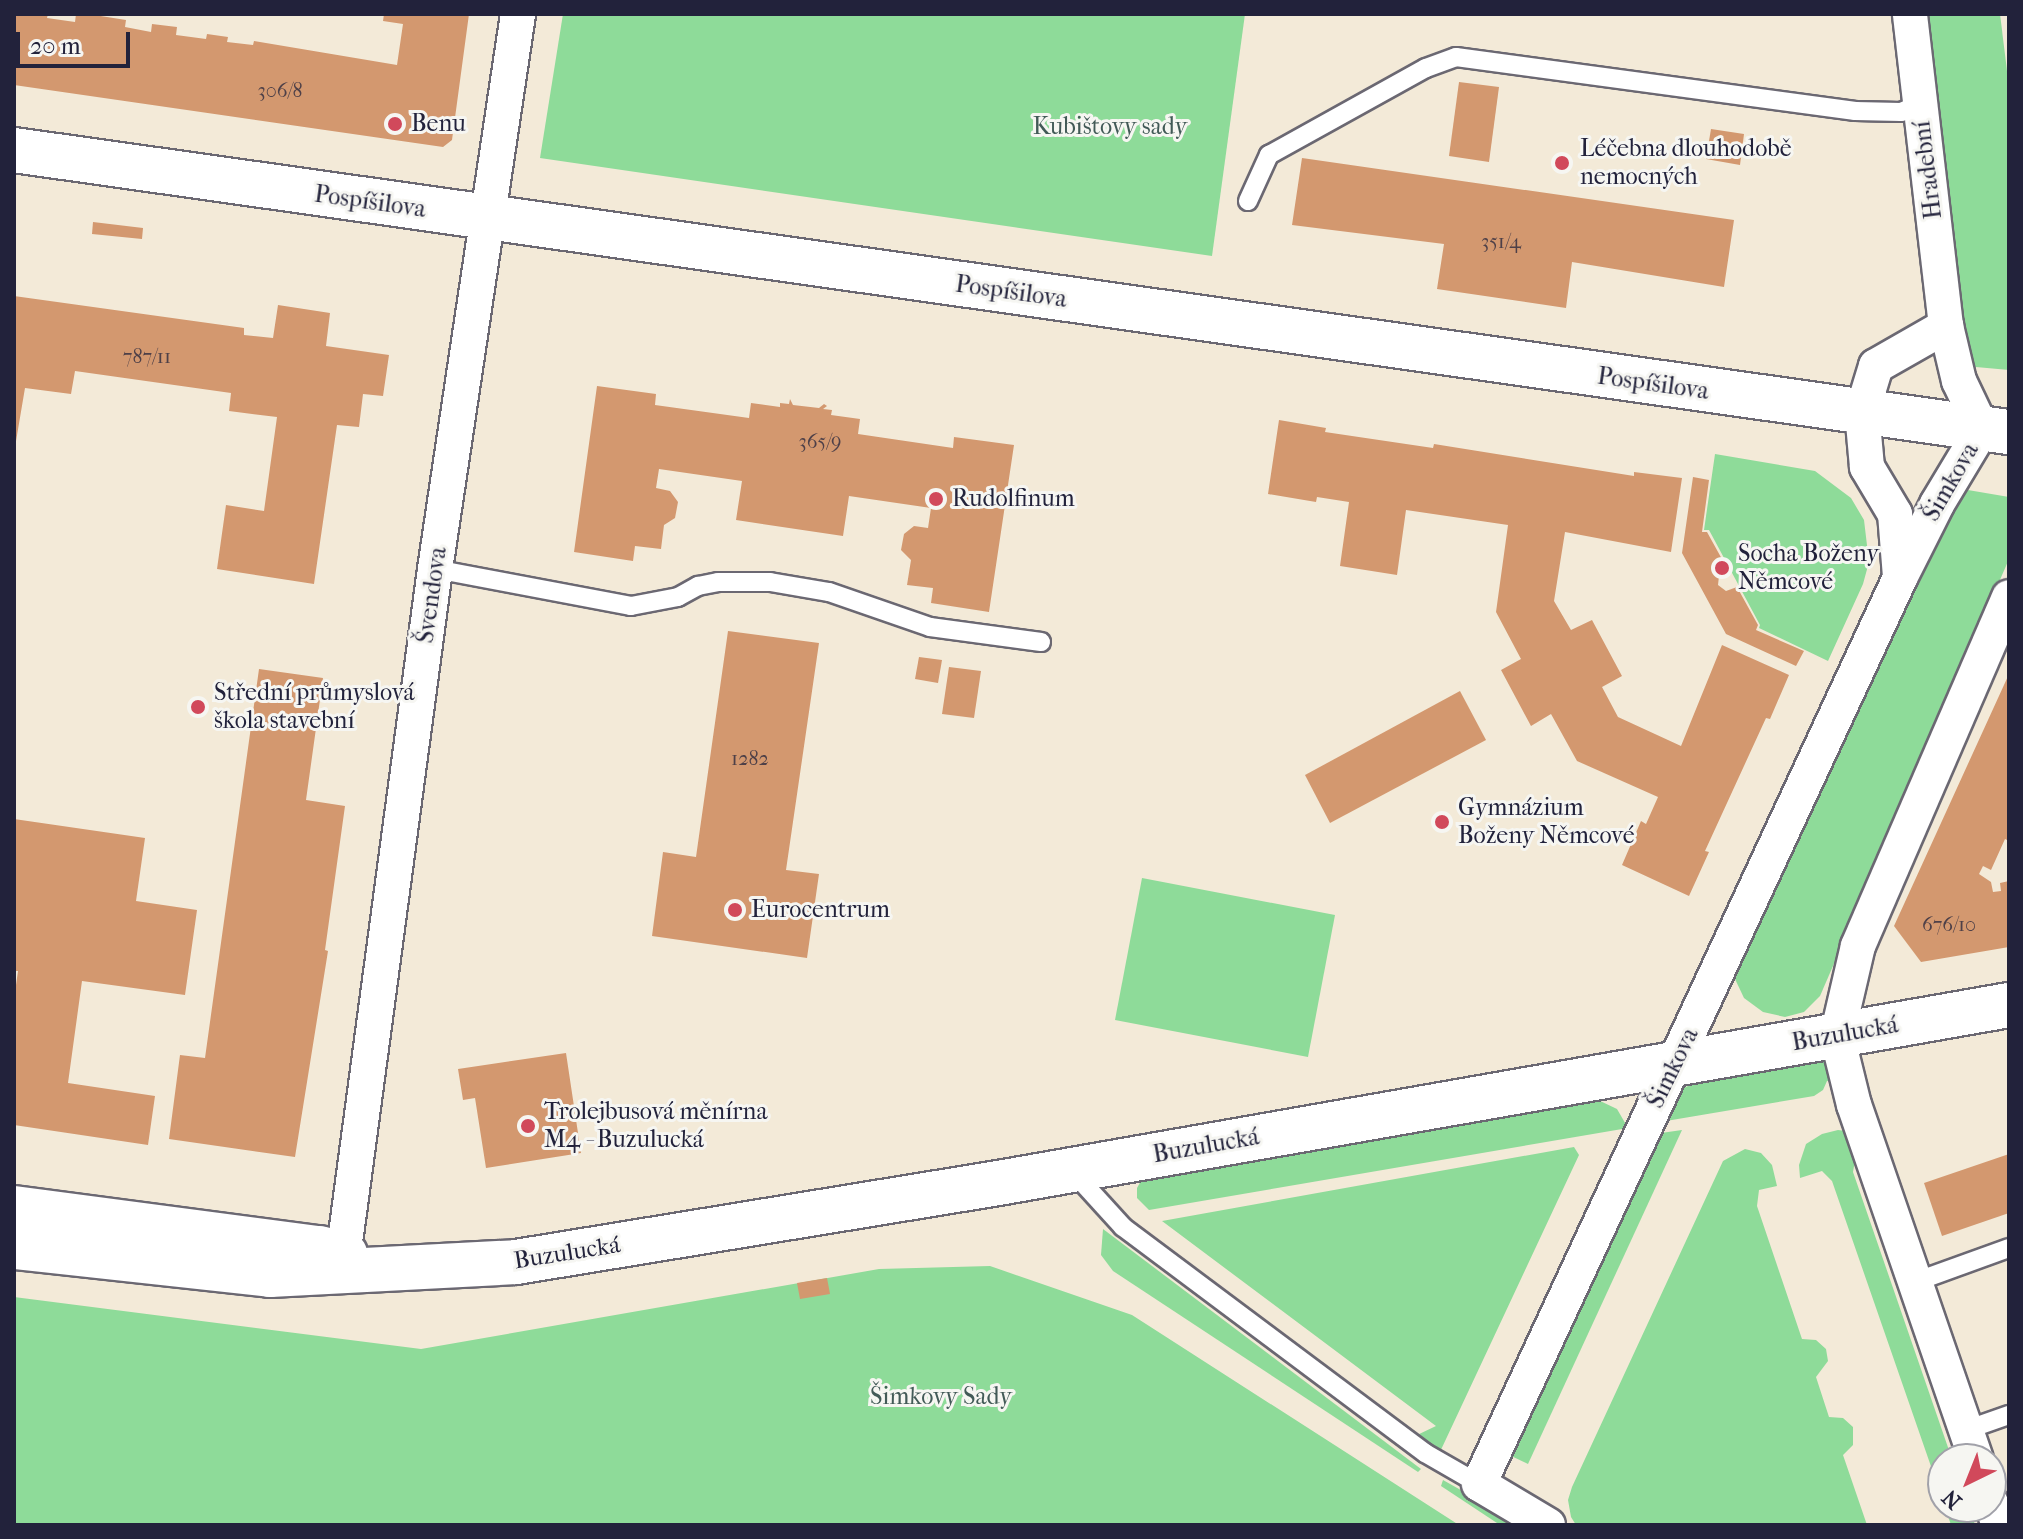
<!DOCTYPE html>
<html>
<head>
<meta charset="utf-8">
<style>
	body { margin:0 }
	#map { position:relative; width:2023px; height:1539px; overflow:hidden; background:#f3ead8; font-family:"IM FELL French Canon",serif }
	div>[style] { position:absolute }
	.green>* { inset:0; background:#8edb99 }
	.building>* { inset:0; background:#d3986f }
	.roads { filter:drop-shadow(2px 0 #6b6872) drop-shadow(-2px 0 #6b6872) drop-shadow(0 2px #6b6872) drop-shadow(0 -2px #6b6872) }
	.service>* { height:18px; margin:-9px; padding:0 9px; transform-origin:9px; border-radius:9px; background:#fff }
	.minor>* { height:34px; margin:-17px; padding:0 17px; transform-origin:17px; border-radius:17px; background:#fff }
	.tertiary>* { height:44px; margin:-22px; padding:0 22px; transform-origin:22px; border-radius:22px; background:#fff }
	.dots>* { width:22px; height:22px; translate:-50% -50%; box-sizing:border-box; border:4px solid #f6f6f2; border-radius:50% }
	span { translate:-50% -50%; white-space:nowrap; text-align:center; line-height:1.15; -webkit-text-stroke:6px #f6f6f2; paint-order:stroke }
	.number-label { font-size:20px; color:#4e4048 }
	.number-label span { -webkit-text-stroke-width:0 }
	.poi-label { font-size:24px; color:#22223b }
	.left { translate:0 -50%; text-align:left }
	.park-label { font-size:24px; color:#425a57 }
	.street-label { font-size:24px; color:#22223b }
	.frame { position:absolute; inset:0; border:16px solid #22223b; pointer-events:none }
	.north { position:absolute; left:1927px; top:1443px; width:80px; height:80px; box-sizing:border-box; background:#f6f6f2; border:2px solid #a1a1a9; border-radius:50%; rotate:223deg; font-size:22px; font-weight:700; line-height:32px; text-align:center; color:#22223b }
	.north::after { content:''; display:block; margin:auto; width:28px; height:36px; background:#d1495b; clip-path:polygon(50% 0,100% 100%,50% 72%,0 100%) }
	.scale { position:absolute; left:16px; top:32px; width:114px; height:36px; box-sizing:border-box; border:4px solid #22223b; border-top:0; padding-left:10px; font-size:24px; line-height:28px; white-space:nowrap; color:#22223b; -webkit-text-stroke:6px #f6f6f2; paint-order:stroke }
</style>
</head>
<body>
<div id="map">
	<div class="green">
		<i style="clip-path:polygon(563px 14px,1245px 14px,1212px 256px,540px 158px)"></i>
		<i style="clip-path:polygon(1926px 14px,2000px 14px,2009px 87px,2009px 370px,1965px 366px)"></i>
		<i style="clip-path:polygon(1715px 454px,1815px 471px,1851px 498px,1864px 520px,1869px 562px,1863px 584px,1828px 661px,1759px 628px,1760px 625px,1709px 530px,1704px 530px)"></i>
		<i style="clip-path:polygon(1962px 489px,2009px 497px,2009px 559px,1820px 996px,1804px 1012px,1785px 1017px,1763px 1012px,1744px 998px,1735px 979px,1737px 957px)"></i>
		<i style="clip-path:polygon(1142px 878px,1335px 915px,1308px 1057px,1115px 1020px)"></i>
		<i style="clip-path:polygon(1821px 1060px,1828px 1065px,1835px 1080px,1827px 1081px,1823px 1090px,1814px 1096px,1660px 1122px,1680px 1090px,1700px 1080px)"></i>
		<i style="clip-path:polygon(1596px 1099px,1617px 1109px,1628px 1128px,1149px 1210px,1137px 1198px,1137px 1188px,1142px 1179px)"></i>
		<i style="clip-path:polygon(1682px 1130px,1528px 1464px,1507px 1454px,1654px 1134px)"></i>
		<i style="clip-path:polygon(1838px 1130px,1846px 1131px,1857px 1149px,1853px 1172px,1952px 1459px,1943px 1459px,1943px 1501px,1832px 1181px,1822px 1171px,1800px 1178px,1799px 1165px,1806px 1144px,1822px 1134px)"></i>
		<i style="clip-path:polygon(1574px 1147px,1579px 1155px,1439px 1454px,1415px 1436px,1436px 1426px,1162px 1221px)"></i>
		<i style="clip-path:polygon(1745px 1149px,1761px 1153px,1772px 1165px,1777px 1186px,1759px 1190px,1757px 1206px,1802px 1339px,1816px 1340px,1826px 1349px,1828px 1361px,1816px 1377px,1829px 1417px,1843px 1418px,1853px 1427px,1853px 1445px,1843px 1455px,1867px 1525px,1576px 1525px,1571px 1517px,1568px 1500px,1572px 1487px,1723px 1161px)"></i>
		<i style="clip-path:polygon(1103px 1229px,1421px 1469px,1418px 1472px,1113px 1271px,1101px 1255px)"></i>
		<i style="clip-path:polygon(990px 1266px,1132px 1315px,1459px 1525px,14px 1525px,14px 1297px,421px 1349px,879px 1269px)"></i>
		<i style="clip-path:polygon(1443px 1480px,1523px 1525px,1500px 1525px,1441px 1486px)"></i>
		<i style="clip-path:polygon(1945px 1507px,1969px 1507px,1975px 1525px,1951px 1525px)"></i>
	</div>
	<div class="building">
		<i style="clip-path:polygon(14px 14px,48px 14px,47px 18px,75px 22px,76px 14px,88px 14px,126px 20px,125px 27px,151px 32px,152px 24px,177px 27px,176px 35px,206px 39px,207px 34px,228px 37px,227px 42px,253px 45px,254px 41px,397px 65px,403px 24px,383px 21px,384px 14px,469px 14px,452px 140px,443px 147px,14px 85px)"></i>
		<i style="clip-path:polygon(1459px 82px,1499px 87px,1489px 162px,1449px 156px)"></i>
		<i style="clip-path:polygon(1711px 129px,1744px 134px,1740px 165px,1706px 159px)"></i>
		<i style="clip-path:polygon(1302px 158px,1734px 220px,1724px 287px,1572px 262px,1566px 308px,1437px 289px,1444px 244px,1292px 225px)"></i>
		<i style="clip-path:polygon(93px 222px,143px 228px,142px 239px,92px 234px)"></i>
		<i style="clip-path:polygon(14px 296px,244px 328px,244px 335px,273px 338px,278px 305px,330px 313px,326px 346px,389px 355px,383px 396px,363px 394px,359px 427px,337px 425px,314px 584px,217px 569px,226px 505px,264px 511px,277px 417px,229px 411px,231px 393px,75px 371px,71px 394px,25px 388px,14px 453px)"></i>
		<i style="clip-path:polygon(597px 386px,656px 394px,655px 405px,749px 418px,751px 403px,780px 407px,780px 403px,789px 404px,790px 399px,793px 405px,819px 408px,824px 404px,827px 406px,823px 409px,832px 410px,831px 415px,860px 419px,858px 434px,953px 448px,954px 437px,1014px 445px,989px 612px,931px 603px,933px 588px,907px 585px,911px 560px,901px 550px,904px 534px,914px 526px,928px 528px,931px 508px,849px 496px,843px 536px,736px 520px,742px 481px,659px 469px,656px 488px,670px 491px,678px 502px,675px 518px,664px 525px,661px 549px,635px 546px,633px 561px,574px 552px)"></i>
		<i style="clip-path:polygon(1279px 420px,1326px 428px,1325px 432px,1433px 448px,1434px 444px,1634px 476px,1634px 472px,1682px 478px,1671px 552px,1565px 532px,1554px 601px,1571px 630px,1592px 620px,1622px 676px,1602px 687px,1618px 717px,1681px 746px,1722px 645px,1789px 675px,1770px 719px,1766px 718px,1705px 851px,1709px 852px,1689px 896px,1622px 865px,1641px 821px,1646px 824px,1658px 797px,1577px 761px,1551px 714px,1531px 726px,1501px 670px,1521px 659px,1496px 612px,1508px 525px,1406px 510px,1397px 575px,1340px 566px,1349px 502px,1317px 497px,1316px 502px,1268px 494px)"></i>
		<i style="clip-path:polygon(1693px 477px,1709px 480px,1702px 532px,1707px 532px,1728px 570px,1719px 576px,1718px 585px,1726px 591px,1737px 587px,1758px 625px,1756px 630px,1804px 651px,1796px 666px,1726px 634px,1682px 553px)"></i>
		<i style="clip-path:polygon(728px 631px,819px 643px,786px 870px,819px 874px,807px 958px,652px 936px,663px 852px,696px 857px)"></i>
		<i style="clip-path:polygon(919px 657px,942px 660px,938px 683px,915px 679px)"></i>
		<i style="clip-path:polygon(949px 667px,981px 671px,974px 718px,942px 714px)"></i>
		<i style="clip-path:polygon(259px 669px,323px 678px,306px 800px,345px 806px,325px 950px,328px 951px,295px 1157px,169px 1139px,180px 1055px,205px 1058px)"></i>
		<i style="clip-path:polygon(2009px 674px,2009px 841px,2005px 839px,1991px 870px,1983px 866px,1979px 874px,1991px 882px,1993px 892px,2001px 891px,2000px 883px,2009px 881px,2009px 947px,1921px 962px,1894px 926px)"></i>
		<i style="clip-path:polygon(1460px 691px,1486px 740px,1330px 823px,1305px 775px)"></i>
		<i style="clip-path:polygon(14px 819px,145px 838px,136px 901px,197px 910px,185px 995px,82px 981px,68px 1083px,155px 1096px,148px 1145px,14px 1125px,14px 999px,18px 971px,14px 971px)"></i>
		<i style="clip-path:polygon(566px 1053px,581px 1153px,486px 1168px,475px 1098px,463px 1100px,458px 1069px)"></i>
		<i style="clip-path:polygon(2009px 1154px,2009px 1213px,1942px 1236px,1924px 1183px)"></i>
		<i style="clip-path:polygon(827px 1278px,830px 1294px,800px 1299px,797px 1283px)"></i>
	</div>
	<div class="roads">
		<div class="service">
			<i style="left:1248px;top:201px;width:51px;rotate:-65.5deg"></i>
			<i style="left:1269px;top:155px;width:179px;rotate:-29deg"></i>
			<i style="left:1426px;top:68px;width:32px;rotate:-20deg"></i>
			<i style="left:1456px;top:57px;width:403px;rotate:7.7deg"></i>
			<i style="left:1855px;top:111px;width:46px;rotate:1.2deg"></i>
			<i style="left:1901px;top:112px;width:21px;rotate:-23deg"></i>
			<i style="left:435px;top:569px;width:199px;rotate:10.7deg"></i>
			<i style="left:631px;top:606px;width:48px;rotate:-10.8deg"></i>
			<i style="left:678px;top:597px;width:23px;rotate:-29deg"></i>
			<i style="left:698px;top:586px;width:20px;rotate:-11deg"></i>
			<i style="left:718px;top:582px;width:52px"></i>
			<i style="left:770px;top:582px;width:60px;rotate:9.6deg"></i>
			<i style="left:829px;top:592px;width:107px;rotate:19.1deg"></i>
			<i style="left:930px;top:627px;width:112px;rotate:7.7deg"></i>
			<i style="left:1073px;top:1172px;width:74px;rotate:47.7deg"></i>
			<i style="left:1123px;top:1227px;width:377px;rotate:36.8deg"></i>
			<i style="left:1425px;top:1453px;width:62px;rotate:29.9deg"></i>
			<i style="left:1915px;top:1282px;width:100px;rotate:-19.9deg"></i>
			<i style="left:1966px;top:1430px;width:46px;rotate:-19.2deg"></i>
		</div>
		<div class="minor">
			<i style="left:1900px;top:577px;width:63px;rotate:-94.5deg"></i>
			<i style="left:1895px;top:514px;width:55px;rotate:-120.8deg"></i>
			<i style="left:1867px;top:467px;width:55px;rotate:-95.2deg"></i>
			<i style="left:1862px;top:412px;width:48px;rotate:-73.1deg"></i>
			<i style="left:1876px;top:366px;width:81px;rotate:-29.7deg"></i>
			<i style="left:341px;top:1272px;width:709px;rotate:-82.38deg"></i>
			<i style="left:435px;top:569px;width:561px;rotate:-81.49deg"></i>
			<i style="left:1976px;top:1459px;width:374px;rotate:-109deg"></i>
			<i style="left:1854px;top:1105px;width:71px;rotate:-103.8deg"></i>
			<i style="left:1837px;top:1036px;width:92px;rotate:-76.9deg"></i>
			<i style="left:1858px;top:946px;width:380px;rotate:-66.6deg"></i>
			<i style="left:1991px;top:1503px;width:23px;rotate:70deg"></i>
			<i style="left:1548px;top:1525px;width:80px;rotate:-149.3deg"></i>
			<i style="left:1479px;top:1484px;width:999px;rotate:-65.08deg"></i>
			<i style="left:1900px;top:578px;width:83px;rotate:-63.4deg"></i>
			<i style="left:1937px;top:504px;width:87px;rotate:-59deg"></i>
			<i style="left:1982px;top:429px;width:53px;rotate:-115.6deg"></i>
			<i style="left:1959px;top:381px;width:57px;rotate:-103.3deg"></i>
			<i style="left:1946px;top:326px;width:314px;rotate:-96.6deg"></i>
		</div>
		<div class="tertiary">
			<i style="left:14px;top:150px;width:2015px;rotate:8.05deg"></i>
			<i style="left:14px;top:1208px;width:308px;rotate:7.5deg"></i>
			<i style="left:319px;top:1248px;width:27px;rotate:13deg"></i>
			<i style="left:14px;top:1247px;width:258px;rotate:6.2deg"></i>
			<i style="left:270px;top:1275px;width:246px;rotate:-3deg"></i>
			<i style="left:516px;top:1262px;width:495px;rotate:-9.3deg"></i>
			<i style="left:1004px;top:1182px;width:1020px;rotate:-9.99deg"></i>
		</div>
	</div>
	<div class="dots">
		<i style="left:395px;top:124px;background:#d1495b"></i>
		<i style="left:1562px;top:163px;background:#d1495b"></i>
		<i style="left:936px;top:499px;background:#d1495b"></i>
		<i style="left:1722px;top:568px;background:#d1495b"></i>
		<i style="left:198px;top:707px;background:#d1495b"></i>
		<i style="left:1442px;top:822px;background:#d1495b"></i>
		<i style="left:735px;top:910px;background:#d1495b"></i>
		<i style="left:528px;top:1126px;background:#d1495b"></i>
	</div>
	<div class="number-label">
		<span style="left:280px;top:90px">306/8</span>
		<span style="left:1501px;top:241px">351/4</span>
		<span style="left:147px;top:356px">787/11</span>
		<span style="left:820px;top:441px">365/9</span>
		<span style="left:750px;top:758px">1282</span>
		<span style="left:1949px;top:924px">676/10</span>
	</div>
	<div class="poi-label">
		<span class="left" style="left:411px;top:124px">Benu</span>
		<span class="left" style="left:1580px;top:163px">Léčebna dlouhodobě<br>nemocných</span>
		<span class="left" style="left:952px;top:499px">Rudolfinum</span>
		<span class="left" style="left:1738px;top:568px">Socha Boženy<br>Němcové</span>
		<span class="left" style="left:214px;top:707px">Střední průmyslová<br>škola stavební</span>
		<span class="left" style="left:1458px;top:822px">Gymnázium<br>Boženy Němcové</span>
		<span class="left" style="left:751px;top:910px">Eurocentrum</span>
		<span class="left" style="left:544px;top:1126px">Trolejbusová měnírna<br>M4 - Buzulucká</span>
	</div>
	<div class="park-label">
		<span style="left:1110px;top:127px">Kubištovy sady</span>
		<span style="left:941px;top:1397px">Šimkovy Sady</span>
	</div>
	<div class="street-label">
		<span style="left:1928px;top:170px;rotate:-97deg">Hradební</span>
		<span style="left:370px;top:202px;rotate:8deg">Pospíšilova</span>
		<span style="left:1011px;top:292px;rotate:8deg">Pospíšilova</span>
		<span style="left:1653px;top:384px;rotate:8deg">Pospíšilova</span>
		<span style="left:1951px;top:482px;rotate:-60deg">Šimkova</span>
		<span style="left:432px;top:595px;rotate:-82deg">Švendova</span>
		<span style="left:1845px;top:1034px;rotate:-10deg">Buzulucká</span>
		<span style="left:1673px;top:1068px;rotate:-64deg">Šimkova</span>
		<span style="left:1206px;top:1146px;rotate:-10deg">Buzulucká</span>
		<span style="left:567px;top:1253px;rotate:-9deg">Buzulucká</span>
	</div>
	<div class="frame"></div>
	<div class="north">N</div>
	<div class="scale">20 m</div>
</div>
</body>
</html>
